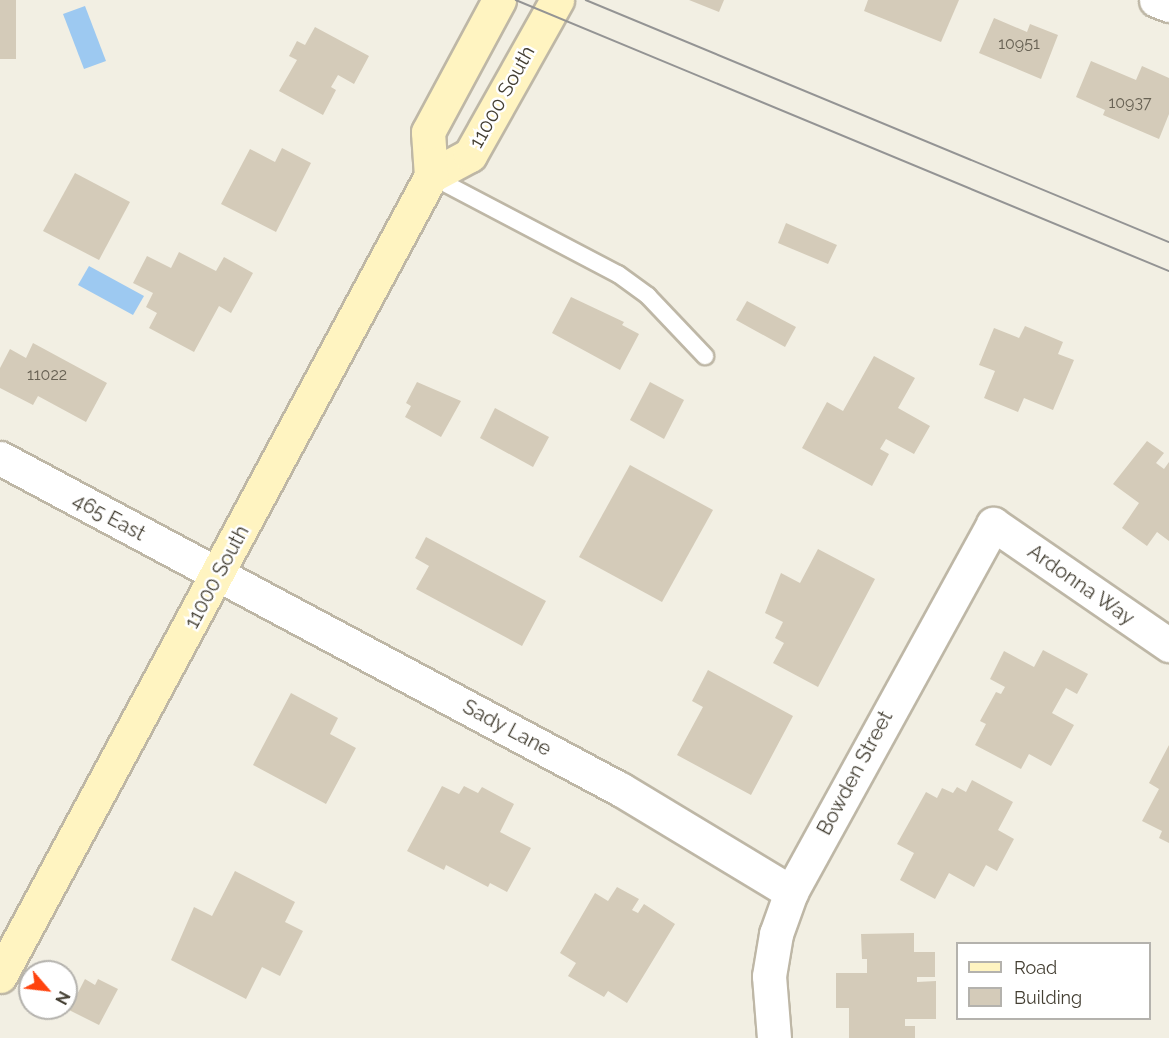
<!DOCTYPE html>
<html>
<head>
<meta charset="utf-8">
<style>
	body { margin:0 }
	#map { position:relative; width:1169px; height:1038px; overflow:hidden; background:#f2efe3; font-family:Raleway,sans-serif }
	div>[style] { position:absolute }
	.water>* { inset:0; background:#9dc9f1 }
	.building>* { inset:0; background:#d4cbb9 }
	.roads { filter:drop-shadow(2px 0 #beb7a6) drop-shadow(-2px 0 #beb7a6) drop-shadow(0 2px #beb7a6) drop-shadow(0 -2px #beb7a6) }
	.lane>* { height:16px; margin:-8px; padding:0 8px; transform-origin:8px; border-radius:8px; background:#fff }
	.street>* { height:33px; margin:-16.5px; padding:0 16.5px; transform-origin:16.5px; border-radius:16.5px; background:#fff }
	.secondary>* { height:33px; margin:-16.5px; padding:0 16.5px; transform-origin:16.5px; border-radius:16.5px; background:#fff4c1 }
	.tram>* { height:1.5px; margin:-0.75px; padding:0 0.75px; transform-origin:0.75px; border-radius:0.75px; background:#949494 }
	span { translate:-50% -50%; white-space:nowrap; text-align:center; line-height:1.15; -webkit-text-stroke:5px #fff; paint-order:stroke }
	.number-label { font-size:16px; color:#686254 }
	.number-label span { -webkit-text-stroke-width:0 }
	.street-label { font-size:20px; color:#443f33 }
	.legend { position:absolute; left:956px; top:942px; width:195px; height:78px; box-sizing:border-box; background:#fff; border:2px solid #b4b2ad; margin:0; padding:8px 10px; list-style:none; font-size:18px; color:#443f33 }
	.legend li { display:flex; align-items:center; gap:12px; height:30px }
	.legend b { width:30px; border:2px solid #b4b2ad }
	.north { position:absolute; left:18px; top:960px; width:60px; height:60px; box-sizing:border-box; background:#fff; border:2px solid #b4b2ad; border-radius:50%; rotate:118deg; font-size:16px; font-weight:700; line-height:24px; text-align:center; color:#443f33 }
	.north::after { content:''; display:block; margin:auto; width:21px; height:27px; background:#ff430e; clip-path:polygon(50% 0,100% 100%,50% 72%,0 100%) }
</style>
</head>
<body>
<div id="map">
	<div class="water">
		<i style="clip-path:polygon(85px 6px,106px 61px,84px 69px,63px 14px)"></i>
		<i style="clip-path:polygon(89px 266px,144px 296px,133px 315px,78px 285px)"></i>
	</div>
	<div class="building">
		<i style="clip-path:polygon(0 0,16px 0,16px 59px,0 59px)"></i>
		<i style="clip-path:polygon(689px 0,724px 0,719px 12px)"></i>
		<i style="clip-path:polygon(868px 0,959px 0,941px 42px,864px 11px)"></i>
		<i style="clip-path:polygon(994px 18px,1027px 32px,1030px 24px,1058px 35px,1041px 79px,979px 53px)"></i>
		<i style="clip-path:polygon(315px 27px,369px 56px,354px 84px,338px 75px,331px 87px,336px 90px,323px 115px,279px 91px,297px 60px,289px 56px,297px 41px,305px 45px)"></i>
		<i style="clip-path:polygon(1091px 61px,1136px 80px,1142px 66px,1169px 78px,1169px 114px,1159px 139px,1103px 115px,1105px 110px,1076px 97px)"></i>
		<i style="clip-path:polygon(282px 148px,311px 163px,276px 232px,221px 204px,250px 149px,275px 162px)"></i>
		<i style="clip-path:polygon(75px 173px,130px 202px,99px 260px,43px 231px)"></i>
		<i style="clip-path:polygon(786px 223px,837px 245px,828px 264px,778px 243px)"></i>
		<i style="clip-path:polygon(179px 252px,216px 271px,224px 257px,253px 273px,231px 313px,219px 306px,194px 352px,149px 328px,157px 313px,146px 307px,153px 293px,133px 283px,147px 256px,171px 268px)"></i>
		<i style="clip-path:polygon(571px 297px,624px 322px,622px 325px,639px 334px,620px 370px,552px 333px)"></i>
		<i style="clip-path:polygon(747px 301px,796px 327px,785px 347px,736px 320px)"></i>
		<i style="clip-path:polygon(1025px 326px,1063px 342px,1058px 354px,1074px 360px,1053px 410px,1024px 398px,1018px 412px,984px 398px,995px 371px,979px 365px,994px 328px,1019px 338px)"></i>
		<i style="clip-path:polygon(33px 343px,107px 383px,86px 422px,38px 396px,33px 405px,0 388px,0 368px,10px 349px,26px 358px)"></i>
		<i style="clip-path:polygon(874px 356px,915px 378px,898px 408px,930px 426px,914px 454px,886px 439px,880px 449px,889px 454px,872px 486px,802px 448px,827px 402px,843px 411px)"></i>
		<i style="clip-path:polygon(417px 382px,461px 401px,441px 437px,405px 417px,411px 406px,406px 403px)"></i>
		<i style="clip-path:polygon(650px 382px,684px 400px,664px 439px,630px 420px)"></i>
		<i style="clip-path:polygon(495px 408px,549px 437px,533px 467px,480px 438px)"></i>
		<i style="clip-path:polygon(1147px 441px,1164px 453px,1156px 463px,1164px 469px,1169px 462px,1169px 541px,1157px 532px,1147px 546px,1122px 528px,1139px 503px,1113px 484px)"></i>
		<i style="clip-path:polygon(630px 465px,713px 510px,662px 602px,579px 557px)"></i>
		<i style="clip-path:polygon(426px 537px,546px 601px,522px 646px,416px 589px,429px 566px,415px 558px)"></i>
		<i style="clip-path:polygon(818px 549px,875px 579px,818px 687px,773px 663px,784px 643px,775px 638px,783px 622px,765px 613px,781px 573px,800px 583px)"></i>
		<i style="clip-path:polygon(1043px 650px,1088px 674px,1077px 694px,1066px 688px,1052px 713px,1074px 725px,1051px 766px,1029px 754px,1021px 769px,975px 745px,986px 724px,980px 721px,996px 692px,1001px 694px,1005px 687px,990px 679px,1004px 651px,1034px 667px)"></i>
		<i style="clip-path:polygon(708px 670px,793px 716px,751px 795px,677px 755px,703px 707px,692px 701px)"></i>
		<i style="clip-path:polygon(291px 693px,338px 718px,330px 734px,356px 748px,326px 804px,253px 765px)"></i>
		<i style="clip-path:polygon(1169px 745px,1169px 843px,1159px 838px,1162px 831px,1142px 821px,1159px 789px,1149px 783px)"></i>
		<i style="clip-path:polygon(972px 780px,1013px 802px,998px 830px,1014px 839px,997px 871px,986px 865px,974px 887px,949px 873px,935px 899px,900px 880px,914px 853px,897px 844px,926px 792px,937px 798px,942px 788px,953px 793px,957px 787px,966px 792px)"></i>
		<i style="clip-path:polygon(442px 786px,459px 794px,464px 786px,478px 793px,482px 787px,514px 804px,500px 832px,531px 848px,507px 892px,490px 883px,488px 887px,446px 865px,444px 870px,407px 851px)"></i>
		<i style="clip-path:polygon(235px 871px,295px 902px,285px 922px,303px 931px,280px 976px,262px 967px,246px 999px,171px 960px,194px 907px,212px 916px)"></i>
		<i style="clip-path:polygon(617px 887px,639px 899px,632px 910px,638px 913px,644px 904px,675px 924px,627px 1003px,608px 991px,604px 997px,568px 976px,576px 963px,560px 953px,595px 893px,608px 901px)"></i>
		<i style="clip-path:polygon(914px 933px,914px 952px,935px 952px,935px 977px,917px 977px,917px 982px,936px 981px,936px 1019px,905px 1019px,905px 1026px,915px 1026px,915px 1038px,849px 1038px,849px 1008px,836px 1008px,836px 973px,867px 973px,867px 959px,862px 959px,861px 934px)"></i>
		<i style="clip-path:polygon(85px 979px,95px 985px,98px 979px,118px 989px,99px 1025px,69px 1010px)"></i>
	</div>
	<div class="roads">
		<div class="lane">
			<i style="left:431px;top:176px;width:211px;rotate:27.7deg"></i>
			<i style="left:618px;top:274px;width:37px;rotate:36deg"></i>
			<i style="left:648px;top:296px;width:83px;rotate:46.5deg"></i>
		</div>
		<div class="street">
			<i style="left:1156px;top:0;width:14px;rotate:21deg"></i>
			<i style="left:0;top:458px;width:703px;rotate:28.1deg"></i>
			<i style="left:620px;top:789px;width:200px;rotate:31.1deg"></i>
			<i style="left:774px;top:1038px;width:62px;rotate:-94.6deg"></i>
			<i style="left:769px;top:976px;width:43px;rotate:-80.5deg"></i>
			<i style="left:776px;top:934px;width:45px;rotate:-70.3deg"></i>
			<i style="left:791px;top:892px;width:420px;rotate:-61.2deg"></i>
			<i style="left:993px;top:524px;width:214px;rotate:34.5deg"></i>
		</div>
		<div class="secondary">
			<i style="left:431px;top:176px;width:44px;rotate:-28.3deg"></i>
			<i style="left:470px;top:155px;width:178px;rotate:-60.7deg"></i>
			<i style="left:0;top:976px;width:909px;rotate:-61.69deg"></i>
			<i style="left:431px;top:176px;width:44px;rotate:-93.9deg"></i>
			<i style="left:428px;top:132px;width:150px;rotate:-61.7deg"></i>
		</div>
	</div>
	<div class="tram">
		<i style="left:516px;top:0;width:707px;rotate:22.54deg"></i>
		<i style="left:586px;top:0;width:631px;rotate:22.54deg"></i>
	</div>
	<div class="number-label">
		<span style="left:1019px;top:44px">10951</span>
		<span style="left:1130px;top:103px">10937</span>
		<span style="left:47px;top:375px">11022</span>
	</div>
	<div class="street-label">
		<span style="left:502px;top:97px;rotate:-61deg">11000 South</span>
		<span style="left:109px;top:517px;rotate:28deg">465 East</span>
		<span style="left:217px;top:577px;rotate:-62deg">11000 South</span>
		<span style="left:1081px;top:585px;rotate:35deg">Ardonna Way</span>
		<span style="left:507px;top:728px;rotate:28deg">Sady Lane</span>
		<span style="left:855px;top:773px;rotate:-62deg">Bowden Street</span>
	</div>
	<ul class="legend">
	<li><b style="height:8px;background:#fff4c1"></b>Road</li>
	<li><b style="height:16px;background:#d4cbb9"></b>Building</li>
	</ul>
	<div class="north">N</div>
</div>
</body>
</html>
